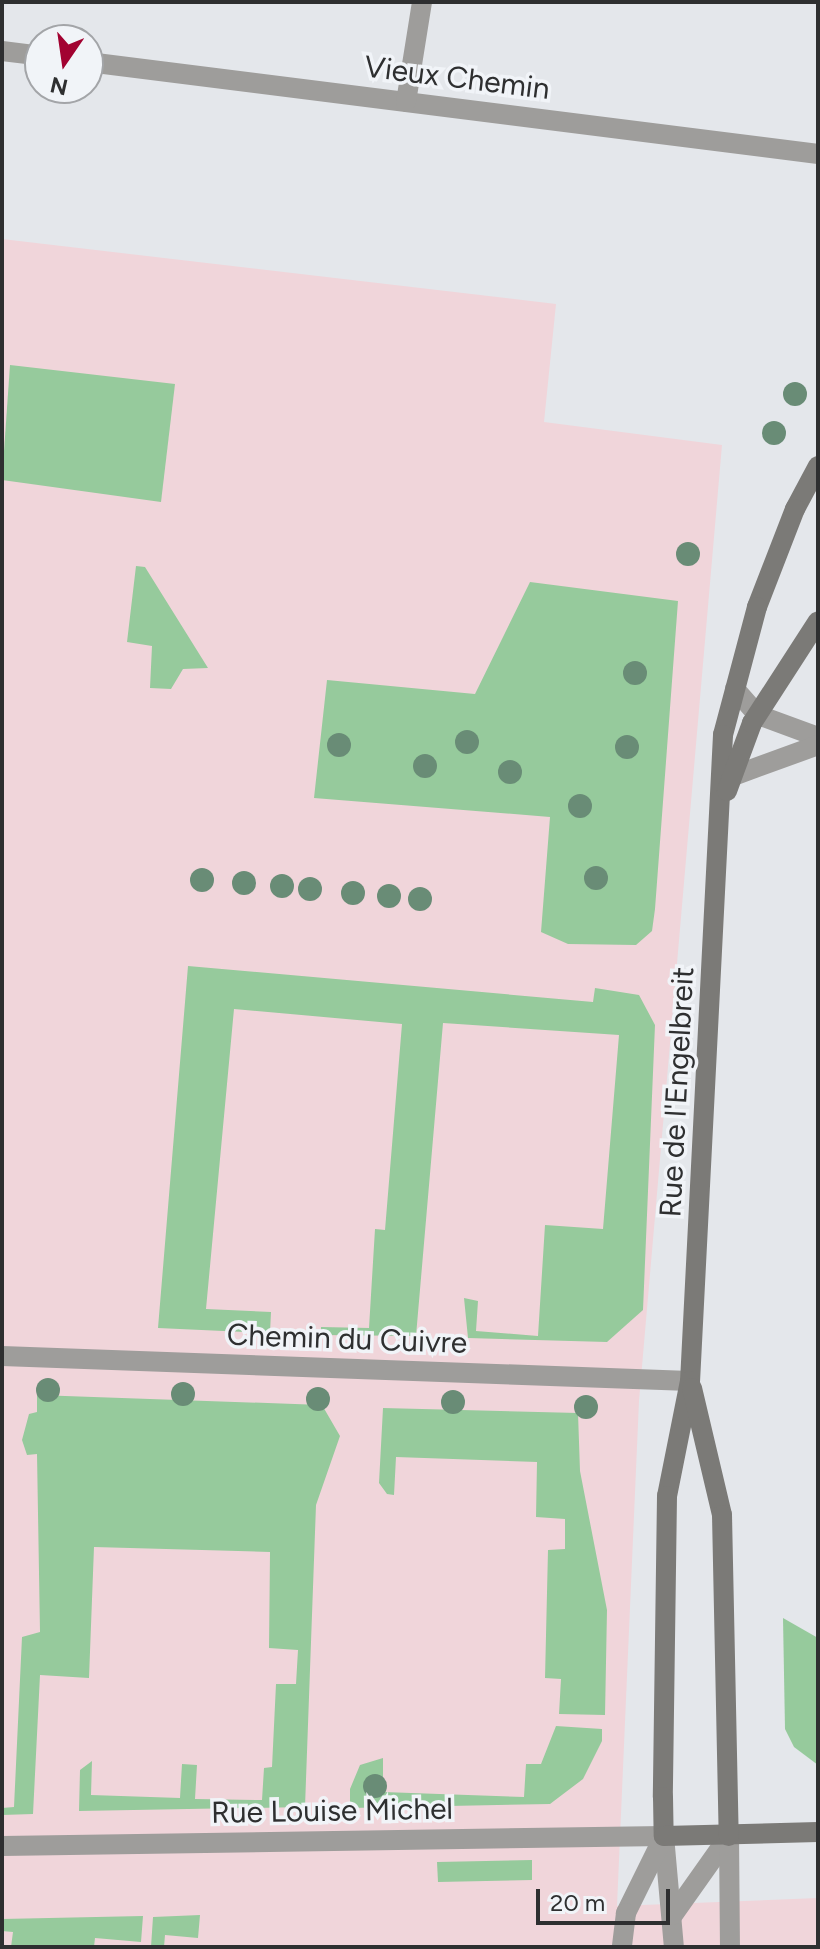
<!DOCTYPE html>
<html>
<head>
<meta charset="utf-8">
<style>
	body { margin:0 }
	#map { position:relative; width:820px; height:1949px; overflow:hidden; background:#e4e7eb; font-family:Figtree,sans-serif }
	div>[style] { position:absolute }
	.industrial>* { inset:0; background:#f0d5da }
	.green>* { inset:0; background:#96ca9c }
	.lane>* { height:20px; margin:-10px; padding:0 10px; transform-origin:10px; border-radius:10px; background:#9e9d9b }
	.street>* { height:20px; margin:-10px; padding:0 10px; transform-origin:10px; border-radius:10px; background:#9e9d9b }
	.secondary>* { height:20px; margin:-10px; padding:0 10px; transform-origin:10px; border-radius:10px; background:#7b7a77 }
	.trees>* { width:24px; height:24px; margin:-12px; border-radius:50%; background:#698c76 }
	span { translate:-50% -50%; white-space:nowrap; text-align:center; line-height:1.15; -webkit-text-stroke:7px #f1f4f8; paint-order:stroke }
	.street-label { font-size:30px; color:#2e2f30 }
	.frame { position:absolute; inset:0; border:4px solid #2e2f30; pointer-events:none }
	.north { position:absolute; left:24px; top:24px; width:80px; height:80px; box-sizing:border-box; background:#f1f4f8; border:2px solid #a3a5a8; border-radius:50%; rotate:193deg; font-size:22px; font-weight:700; line-height:32px; text-align:center; color:#2e2f30 }
	.north::after { content:''; display:block; margin:auto; width:28px; height:36px; background:#a20231; clip-path:polygon(50% 0,100% 100%,50% 72%,0 100%) }
	.scale { position:absolute; left:536px; top:1889px; width:134px; height:36px; box-sizing:border-box; border:4px solid #2e2f30; border-top:0; padding-left:10px; font-size:24px; line-height:28px; white-space:nowrap; color:#2e2f30; -webkit-text-stroke:6px #f1f4f8; paint-order:stroke }
</style>
</head>
<body>
<div id="map">
	<div class="industrial">
		<i style="clip-path:polygon(2px 239px,556px 304px,544px 422px,722px 445px,639px 1401px,617px 1906px,818px 1898px,818px 1947px,2px 1947px)"></i>
	</div>
	<div class="green">
		<i style="clip-path:polygon(10px 365px,175px 384px,161px 502px,2px 480px)"></i>
		<i style="clip-path:polygon(136px 566px,145px 567px,208px 668px,183px 669px,171px 689px,150px 688px,152px 646px,127px 642px)"></i>
		<i style="clip-path:polygon(530px 582px,678px 601px,655px 909px,652px 931px,636px 945px,568px 944px,541px 932px,550px 817px,314px 798px,327px 680px,475px 694px)"></i>
		<i style="clip-path:polygon(188px 966px,593px 1002px,595px 988px,639px 995px,655px 1025px,643px 1310px,607px 1342px,468px 1338px,464px 1298px,478px 1301px,476px 1331px,538px 1336px,545px 1225px,603px 1229px,619px 1035px,443px 1023px,416px 1336px,321px 1335px,321px 1327px,369px 1328px,375px 1229px,385px 1230px,402px 1024px,234px 1009px,206px 1309px,271px 1312px,270px 1333px,158px 1328px)"></i>
		<i style="clip-path:polygon(37px 1395px,322px 1405px,340px 1436px,316px 1505px,305px 1807px,79px 1811px,80px 1770px,92px 1761px,91px 1795px,180px 1798px,182px 1764px,197px 1765px,195px 1799px,262px 1800px,264px 1768px,272px 1767px,276px 1684px,296px 1684px,298px 1650px,269px 1648px,270px 1552px,94px 1547px,89px 1678px,40px 1675px,33px 1814px,2px 1815px,2px 1808px,14px 1807px,22px 1637px,40px 1632px,37px 1454px,27px 1455px,22px 1440px,29px 1414px,37px 1412px)"></i>
		<i style="clip-path:polygon(383px 1408px,578px 1413px,580px 1471px,607px 1610px,605px 1715px,559px 1714px,561px 1679px,545px 1678px,548px 1550px,565px 1549px,565px 1519px,536px 1517px,537px 1462px,396px 1457px,394px 1495px,387px 1494px,379px 1483px)"></i>
		<i style="clip-path:polygon(783px 1618px,818px 1638px,818px 1765px,794px 1747px,785px 1729px)"></i>
		<i style="clip-path:polygon(556px 1726px,602px 1729px,602px 1741px,583px 1779px,550px 1804px,350px 1808px,350px 1789px,360px 1765px,383px 1758px,383px 1792px,524px 1797px,526px 1764px,541px 1764px)"></i>
		<i style="clip-path:polygon(532px 1860px,532px 1880px,438px 1882px,437px 1862px)"></i>
		<i style="clip-path:polygon(200px 1915px,198px 1938px,165px 1935px,164px 1947px,151px 1947px,153px 1917px)"></i>
		<i style="clip-path:polygon(143px 1916px,141px 1942px,95px 1938px,94px 1947px,11px 1947px,13px 1932px,2px 1931px,2px 1919px)"></i>
	</div>
	<div class="lane">
		<i style="left:664px;top:1836px;width:111px;rotate:84.9deg"></i>
		<i style="left:673px;top:1915px;width:97px;rotate:-54.7deg"></i>
	</div>
	<div class="street">
		<i style="left:2px;top:51px;width:38px;rotate:7deg"></i>
		<i style="left:88px;top:62px;width:736px;rotate:7.18deg"></i>
		<i style="left:406px;top:102px;width:101px;rotate:-80.9deg"></i>
		<i style="left:735px;top:689px;width:35px;rotate:49deg"></i>
		<i style="left:758px;top:715px;width:64px;rotate:20.1deg"></i>
		<i style="left:733px;top:776px;width:90px;rotate:-20deg"></i>
		<i style="left:2px;top:1356px;width:688px;rotate:2.08deg"></i>
		<i style="left:729px;top:1836px;width:111px;rotate:89.5deg"></i>
		<i style="left:2px;top:1846px;width:662px;rotate:-0.87deg"></i>
		<i style="left:664px;top:1836px;width:86px;rotate:116.3deg"></i>
		<i style="left:626px;top:1913px;width:34px;rotate:97deg"></i>
	</div>
	<div class="secondary">
		<i style="left:818px;top:466px;width:49px;rotate:118.1deg"></i>
		<i style="left:795px;top:509px;width:105px;rotate:111.2deg"></i>
		<i style="left:757px;top:607px;width:132px;rotate:104.9deg"></i>
		<i style="left:723px;top:735px;width:647px;rotate:92.92deg"></i>
		<i style="left:690px;top:1381px;width:117px;rotate:101.3deg"></i>
		<i style="left:667px;top:1496px;width:301px;rotate:90.8deg"></i>
		<i style="left:663px;top:1797px;width:39px;rotate:89deg"></i>
		<i style="left:664px;top:1836px;width:154px;rotate:-1.5deg"></i>
		<i style="left:727px;top:791px;width:72px;rotate:-69.8deg"></i>
		<i style="left:752px;top:723px;width:121px;rotate:-57.1deg"></i>
		<i style="left:692px;top:1388px;width:130px;rotate:76.7deg"></i>
		<i style="left:722px;top:1515px;width:321px;rotate:88.8deg"></i>
	</div>
	<div class="trees">
		<i style="left:795px;top:394px"></i>
		<i style="left:774px;top:433px"></i>
		<i style="left:688px;top:554px"></i>
		<i style="left:635px;top:673px"></i>
		<i style="left:467px;top:742px"></i>
		<i style="left:339px;top:745px"></i>
		<i style="left:627px;top:747px"></i>
		<i style="left:425px;top:766px"></i>
		<i style="left:510px;top:772px"></i>
		<i style="left:580px;top:806px"></i>
		<i style="left:596px;top:878px"></i>
		<i style="left:202px;top:880px"></i>
		<i style="left:244px;top:883px"></i>
		<i style="left:282px;top:886px"></i>
		<i style="left:310px;top:889px"></i>
		<i style="left:353px;top:893px"></i>
		<i style="left:389px;top:896px"></i>
		<i style="left:420px;top:899px"></i>
		<i style="left:48px;top:1390px"></i>
		<i style="left:183px;top:1394px"></i>
		<i style="left:318px;top:1399px"></i>
		<i style="left:453px;top:1402px"></i>
		<i style="left:586px;top:1407px"></i>
		<i style="left:375px;top:1786px"></i>
	</div>
	<div class="street-label">
		<span style="left:457px;top:78px;rotate:7deg">Vieux Chemin</span>
		<span style="left:677px;top:1092px;rotate:-87deg">Rue de l'Engelbreit</span>
		<span style="left:347px;top:1339px;rotate:2deg">Chemin du Cuivre</span>
		<span style="left:332px;top:1811px;rotate:-1deg">Rue Louise Michel</span>
	</div>
	<div class="frame"></div>
	<div class="north">N</div>
	<div class="scale">20 m</div>
</div>
</body>
</html>
